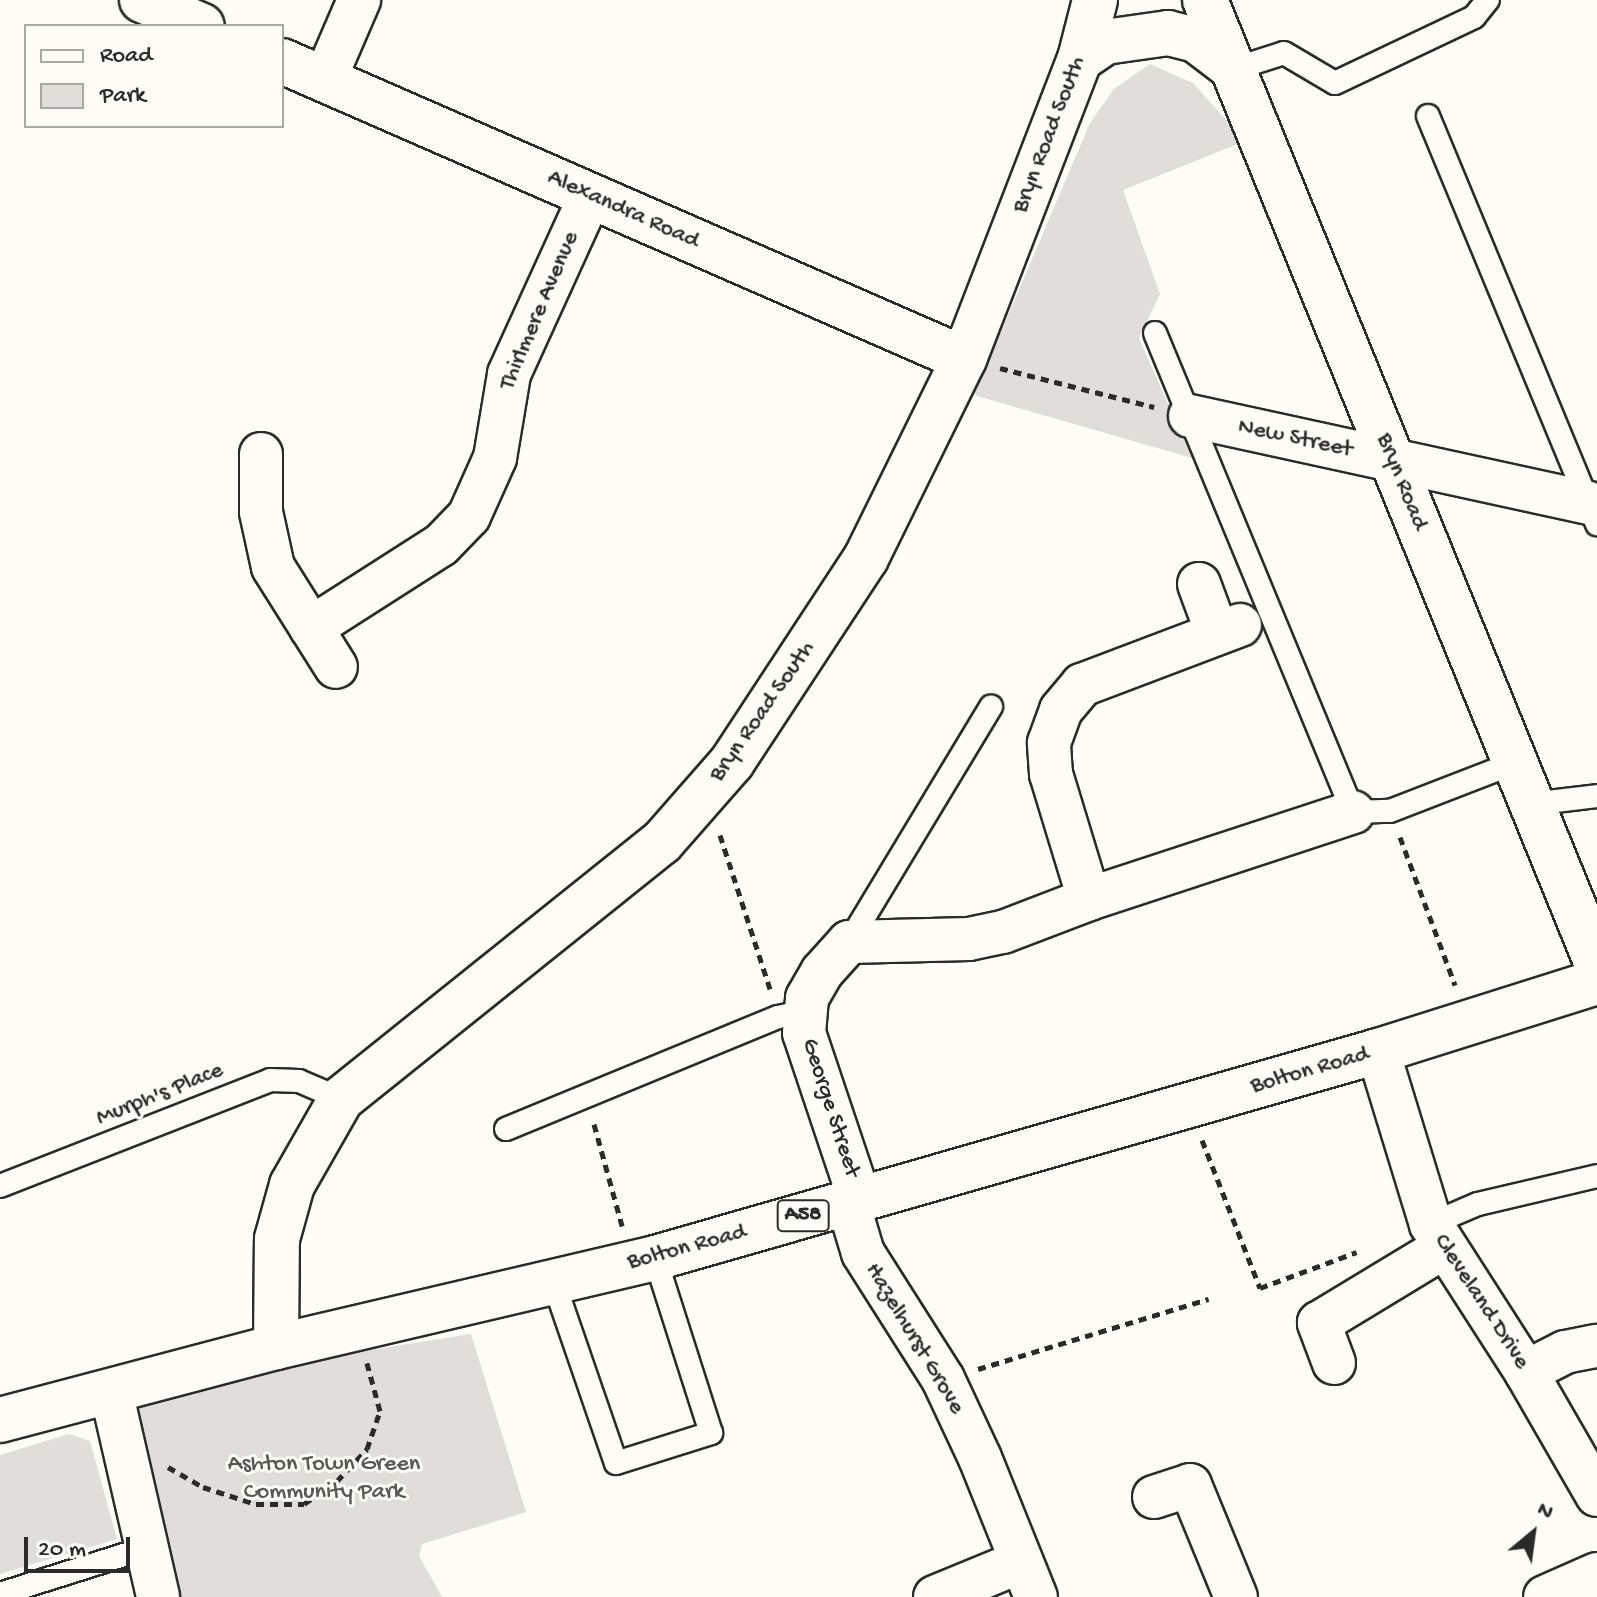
<!DOCTYPE html>
<html>
<head>
<meta charset="utf-8">
<style>
	body { margin:0 }
	#map { position:relative; width:1597px; height:1597px; overflow:hidden; background:#fdfcf7; font-family:"Gochi Hand",sans-serif }
	div>[style] { position:absolute }
	.green>* { inset:0; background:#dfdeda }
	.path>* { height:5px; margin-top:-2.5px; transform-origin:0; background:repeating-linear-gradient(90deg,#2b2b2b 0 8px,transparent 0 14px) }
	.roads { filter:drop-shadow(2px 0 #2b2b2b) drop-shadow(-2px 0 #2b2b2b) drop-shadow(0 2px #2b2b2b) drop-shadow(0 -2px #2b2b2b) }
	.service>* { height:22px; margin:-11px; padding:0 11px; transform-origin:11px; border-radius:11px; background:#fdfcf7 }
	.minor>* { height:42px; margin:-21px; padding:0 21px; transform-origin:21px; border-radius:21px; background:#fdfcf7 }
	.tertiary>* { height:44px; margin:-22px; padding:0 22px; transform-origin:22px; border-radius:22px; background:#fdfcf7 }
	.secondary>* { height:44px; margin:-22px; padding:0 22px; transform-origin:22px; border-radius:22px; background:#fdfcf7 }
	.primary>* { height:44px; margin:-22px; padding:0 22px; transform-origin:22px; border-radius:22px; background:#fdfcf7 }
	span { translate:-50% -50%; white-space:nowrap; text-align:center; line-height:1.15; -webkit-text-stroke:6px #fdfcf7; paint-order:stroke }
	.shield-label span { padding:2px 6px; background:#fdfcf7; border:2px solid; border-radius:6px; -webkit-text-stroke-width:0 }
	.shield-label { font-size:22px; color:#2b2b2b; font-weight:700 }
	.street-label { font-size:24px; color:#2b2b2b }
	.park-label { font-size:24px; color:#585857 }
	.legend { position:absolute; left:24px; top:24px; width:260px; height:104px; box-sizing:border-box; background:#fdfcf7; border:2px solid #a9a8a5; margin:0; padding:10px 14px; list-style:none; font-size:24px; color:#2b2b2b }
	.legend li { display:flex; align-items:center; gap:16px; height:40px }
	.legend b { width:40px; border:2px solid #a9a8a5 }
	.north { position:absolute; left:1493px; top:1493px; width:80px; height:80px; -webkit-text-stroke:6px #fdfcf7; paint-order:stroke; rotate:29deg; font-size:22px; font-weight:700; line-height:32px; text-align:center; color:#2b2b2b }
	.north::after { content:''; display:block; margin:auto; width:28px; height:36px; background:#2b2b2b; clip-path:polygon(50% 0,100% 100%,50% 72%,0 100%) }
	.scale { position:absolute; left:24px; top:1537px; width:106px; height:36px; box-sizing:border-box; border:4px solid #2b2b2b; border-top:0; padding-left:10px; font-size:24px; line-height:28px; white-space:nowrap; color:#2b2b2b; -webkit-text-stroke:6px #fdfcf7; paint-order:stroke }
</style>
</head>
<body>
<div id="map">
	<div class="green">
		<i style="clip-path:polygon(1150px 64px,1193px 83px,1245px 141px,1123px 190px,1160px 294px,1139px 338px,1192px 458px,974px 395px,1090px 123px,1114px 89px)"></i>
		<i style="clip-path:polygon(471px 1334px,526px 1512px,422px 1544px,419px 1556px,442px 1597px,160px 1597px,111px 1391px)"></i>
		<i style="clip-path:polygon(69px 1434px,90px 1441px,117px 1539px,0 1574px,0 1455px)"></i>
	</div>
	<div class="path">
		<i style="left:1000px;top:368px;width:159px;rotate:14.2deg"></i>
		<i style="left:720px;top:835px;width:162px;rotate:72deg"></i>
		<i style="left:1400px;top:837px;width:158px;rotate:69.6deg"></i>
		<i style="left:594px;top:1124px;width:106px;rotate:74.6deg"></i>
		<i style="left:1202px;top:1140px;width:159px;rotate:68.6deg"></i>
		<i style="left:1260px;top:1288px;width:103px;rotate:-20.4deg"></i>
		<i style="left:978px;top:1369px;width:241px;rotate:-16.9deg"></i>
		<i style="left:168px;top:1467px;width:40px;rotate:29.7deg"></i>
		<i style="left:203px;top:1487px;width:56px;rotate:17.8deg"></i>
		<i style="left:256px;top:1504px;width:48px"></i>
		<i style="left:304px;top:1504px;width:40px;rotate:-34.9deg"></i>
		<i style="left:337px;top:1481px;width:44px;rotate:-46.8deg"></i>
		<i style="left:367px;top:1449px;width:40px;rotate:-71.1deg"></i>
		<i style="left:380px;top:1411px;width:50px;rotate:-105.2deg"></i>
	</div>
	<div class="roads">
		<div class="service">
			<i style="left:1234px;top:69px;width:52px;rotate:-17.7deg"></i>
			<i style="left:1284px;top:53px;width:59px;rotate:30.5deg"></i>
			<i style="left:1335px;top:83px;width:154px;rotate:-25.4deg"></i>
			<i style="left:1474px;top:17px;width:22px;rotate:-51deg"></i>
			<i style="left:1428px;top:116px;width:442px;rotate:67.5deg"></i>
			<i style="left:1155px;top:333px;width:518px;rotate:67.54deg"></i>
			<i style="left:1353px;top:812px;width:37px;rotate:-2deg"></i>
			<i style="left:1390px;top:811px;width:133px;rotate:-21.2deg"></i>
			<i style="left:1531px;top:804px;width:66px;rotate:-6.9deg"></i>
			<i style="left:849px;top:942px;width:275px;rotate:-58.9deg"></i>
			<i style="left:506px;top:1129px;width:294px;rotate:-22.4deg"></i>
			<i style="left:778px;top:1017px;width:29px;rotate:-12deg"></i>
			<i style="left:0;top:1186px;width:290px;rotate:-21.4deg"></i>
			<i style="left:270px;top:1080px;width:29px;rotate:2deg"></i>
			<i style="left:299px;top:1081px;width:46px;rotate:23.2deg"></i>
			<i style="left:1431px;top:1224px;width:51px;rotate:-23.1deg"></i>
			<i style="left:1478px;top:1204px;width:122px;rotate:-13.2deg"></i>
			<i style="left:554px;top:1283px;width:190px;rotate:71deg"></i>
			<i style="left:616px;top:1463px;width:100px;rotate:-17.5deg"></i>
			<i style="left:711px;top:1433px;width:184px;rotate:-107.7deg"></i>
			<i style="left:0;top:1594px;width:153px;rotate:-17.5deg"></i>
		</div>
		<div class="minor">
			<i style="left:325px;top:79px;width:86px;rotate:-66.7deg"></i>
			<i style="left:1190px;top:416px;width:408px;rotate:12.3deg"></i>
			<i style="left:261px;top:454px;width:58px;rotate:90deg"></i>
			<i style="left:261px;top:512px;width:56px;rotate:77.7deg"></i>
			<i style="left:273px;top:567px;width:118px;rotate:57.8deg"></i>
			<i style="left:1199px;top:584px;width:52px;rotate:69.8deg"></i>
			<i style="left:311px;top:628px;width:154px;rotate:-32.6deg"></i>
			<i style="left:441px;top:545px;width:40px;rotate:-46deg"></i>
			<i style="left:469px;top:516px;width:64px;rotate:-65.9deg"></i>
			<i style="left:495px;top:458px;width:85px;rotate:-80.5deg"></i>
			<i style="left:509px;top:374px;width:196px;rotate:-65.5deg"></i>
			<i style="left:1089px;top:899px;width:278px;rotate:-18.2deg"></i>
			<i style="left:1378px;top:1051px;width:181px;rotate:73deg"></i>
			<i style="left:1431px;top:1224px;width:176px;rotate:57.3deg"></i>
			<i style="left:1526px;top:1372px;width:142px;rotate:60deg"></i>
			<i style="left:860px;top:1200px;width:176px;rotate:-108.5deg"></i>
			<i style="left:804px;top:1033px;width:35px;rotate:-85deg"></i>
			<i style="left:807px;top:998px;width:30px;rotate:-60deg"></i>
			<i style="left:822px;top:972px;width:40px;rotate:-48deg"></i>
			<i style="left:849px;top:942px;width:120px;rotate:-1.4deg"></i>
			<i style="left:969px;top:939px;width:35px;rotate:-12deg"></i>
			<i style="left:1003px;top:932px;width:92px;rotate:-21deg"></i>
			<i style="left:1089px;top:899px;width:131px;rotate:-106.9deg"></i>
			<i style="left:1051px;top:774px;width:31px;rotate:-94deg"></i>
			<i style="left:1049px;top:743px;width:35px;rotate:-70deg"></i>
			<i style="left:1061px;top:710px;width:33px;rotate:-50deg"></i>
			<i style="left:1082px;top:685px;width:169px;rotate:-20.8deg"></i>
			<i style="left:848px;top:1203px;width:52px;rotate:73.3deg"></i>
			<i style="left:863px;top:1253px;width:149px;rotate:57.6deg"></i>
			<i style="left:943px;top:1379px;width:87px;rotate:64.9deg"></i>
			<i style="left:980px;top:1458px;width:150px;rotate:68.1deg"></i>
			<i style="left:1334px;top:1363px;width:43px;rotate:-110.6deg"></i>
			<i style="left:1319px;top:1323px;width:145px;rotate:-31.2deg"></i>
			<i style="left:1526px;top:1372px;width:44px;rotate:-27.1deg"></i>
			<i style="left:1565px;top:1352px;width:33px;rotate:-11deg"></i>
			<i style="left:111px;top:1391px;width:211px;rotate:77.1deg"></i>
			<i style="left:1154px;top:1497px;width:38px;rotate:-18deg"></i>
			<i style="left:1190px;top:1485px;width:121px;rotate:67.7deg"></i>
			<i style="left:935px;top:1597px;width:92px;rotate:-22.4deg"></i>
			<i style="left:1545px;top:1597px;width:57px;rotate:-23.9deg"></i>
		</div>
		<div class="tertiary">
			<i style="left:142px;top:0;width:65px;rotate:23.4deg"></i>
			<i style="left:282px;top:61px;width:744px;rotate:23.6deg"></i>
		</div>
		<div class="secondary">
			<i style="left:1205px;top:0;width:1041px;rotate:67.87deg"></i>
			<i style="left:1080px;top:59px;width:30px;rotate:-34deg"></i>
			<i style="left:1105px;top:42px;width:64px;rotate:-8.1deg"></i>
			<i style="left:1168px;top:33px;width:29px;rotate:14deg"></i>
			<i style="left:1196px;top:40px;width:48px;rotate:37.3deg"></i>
			<i style="left:276px;top:1347px;width:108px;rotate:-89.5deg"></i>
			<i style="left:277px;top:1239px;width:56px;rotate:-74.5deg"></i>
			<i style="left:292px;top:1185px;width:99px;rotate:-60.3deg"></i>
			<i style="left:341px;top:1099px;width:411px;rotate:-38.7deg"></i>
			<i style="left:662px;top:842px;width:106px;rotate:-48.8deg"></i>
			<i style="left:732px;top:762px;width:244px;rotate:-56.7deg"></i>
			<i style="left:866px;top:558px;width:222px;rotate:-63.8deg"></i>
			<i style="left:964px;top:359px;width:322px;rotate:-68.9deg"></i>
			<i style="left:1080px;top:59px;width:61px;rotate:-75.7deg"></i>
		</div>
		<div class="primary">
			<i style="left:0;top:1420px;width:285px;rotate:-14.8deg"></i>
			<i style="left:276px;top:1347px;width:389px;rotate:-13.2deg"></i>
			<i style="left:655px;top:1258px;width:752px;rotate:-15.98deg"></i>
			<i style="left:1378px;top:1051px;width:230px;rotate:-17.5deg"></i>
		</div>
	</div>
	<div class="shield-label">
		<span style="left:803px;top:1216px">A58</span>
	</div>
	<div class="street-label">
		<span style="left:1050px;top:135px;rotate:-69deg">Bryn Road South</span>
		<span style="left:623px;top:210px;rotate:24deg">Alexandra Road</span>
		<span style="left:540px;top:311px;rotate:-67deg">Thirlmere Avenue</span>
		<span style="left:1295px;top:439px;rotate:12deg">New Street</span>
		<span style="left:1401px;top:482px;rotate:68deg">Bryn Road</span>
		<span style="left:763px;top:712px;rotate:-55deg">Bryn Road South</span>
		<span style="left:1310px;top:1071px;rotate:-16deg">Bolton Road</span>
		<span style="left:160px;top:1095px;rotate:-22deg">Murph's Place</span>
		<span style="left:830px;top:1108px;rotate:72deg">George Street</span>
		<span style="left:687px;top:1248px;rotate:-15deg">Bolton Road</span>
		<span style="left:1481px;top:1302px;rotate:57deg">Cleveland Drive</span>
		<span style="left:914px;top:1339px;rotate:59deg">Hazelhurst Grove</span>
	</div>
	<div class="park-label">
		<span style="left:324px;top:1479px">Ashton Town Green<br>Community Park</span>
	</div>
	<ul class="legend">
	<li><b style="height:10px;background:#fdfcf7"></b>Road</li>
	<li><b style="height:22px;background:#dfdeda"></b>Park</li>
	</ul>
	<div class="north">N</div>
	<div class="scale">20 m</div>
</div>
</body>
</html>
